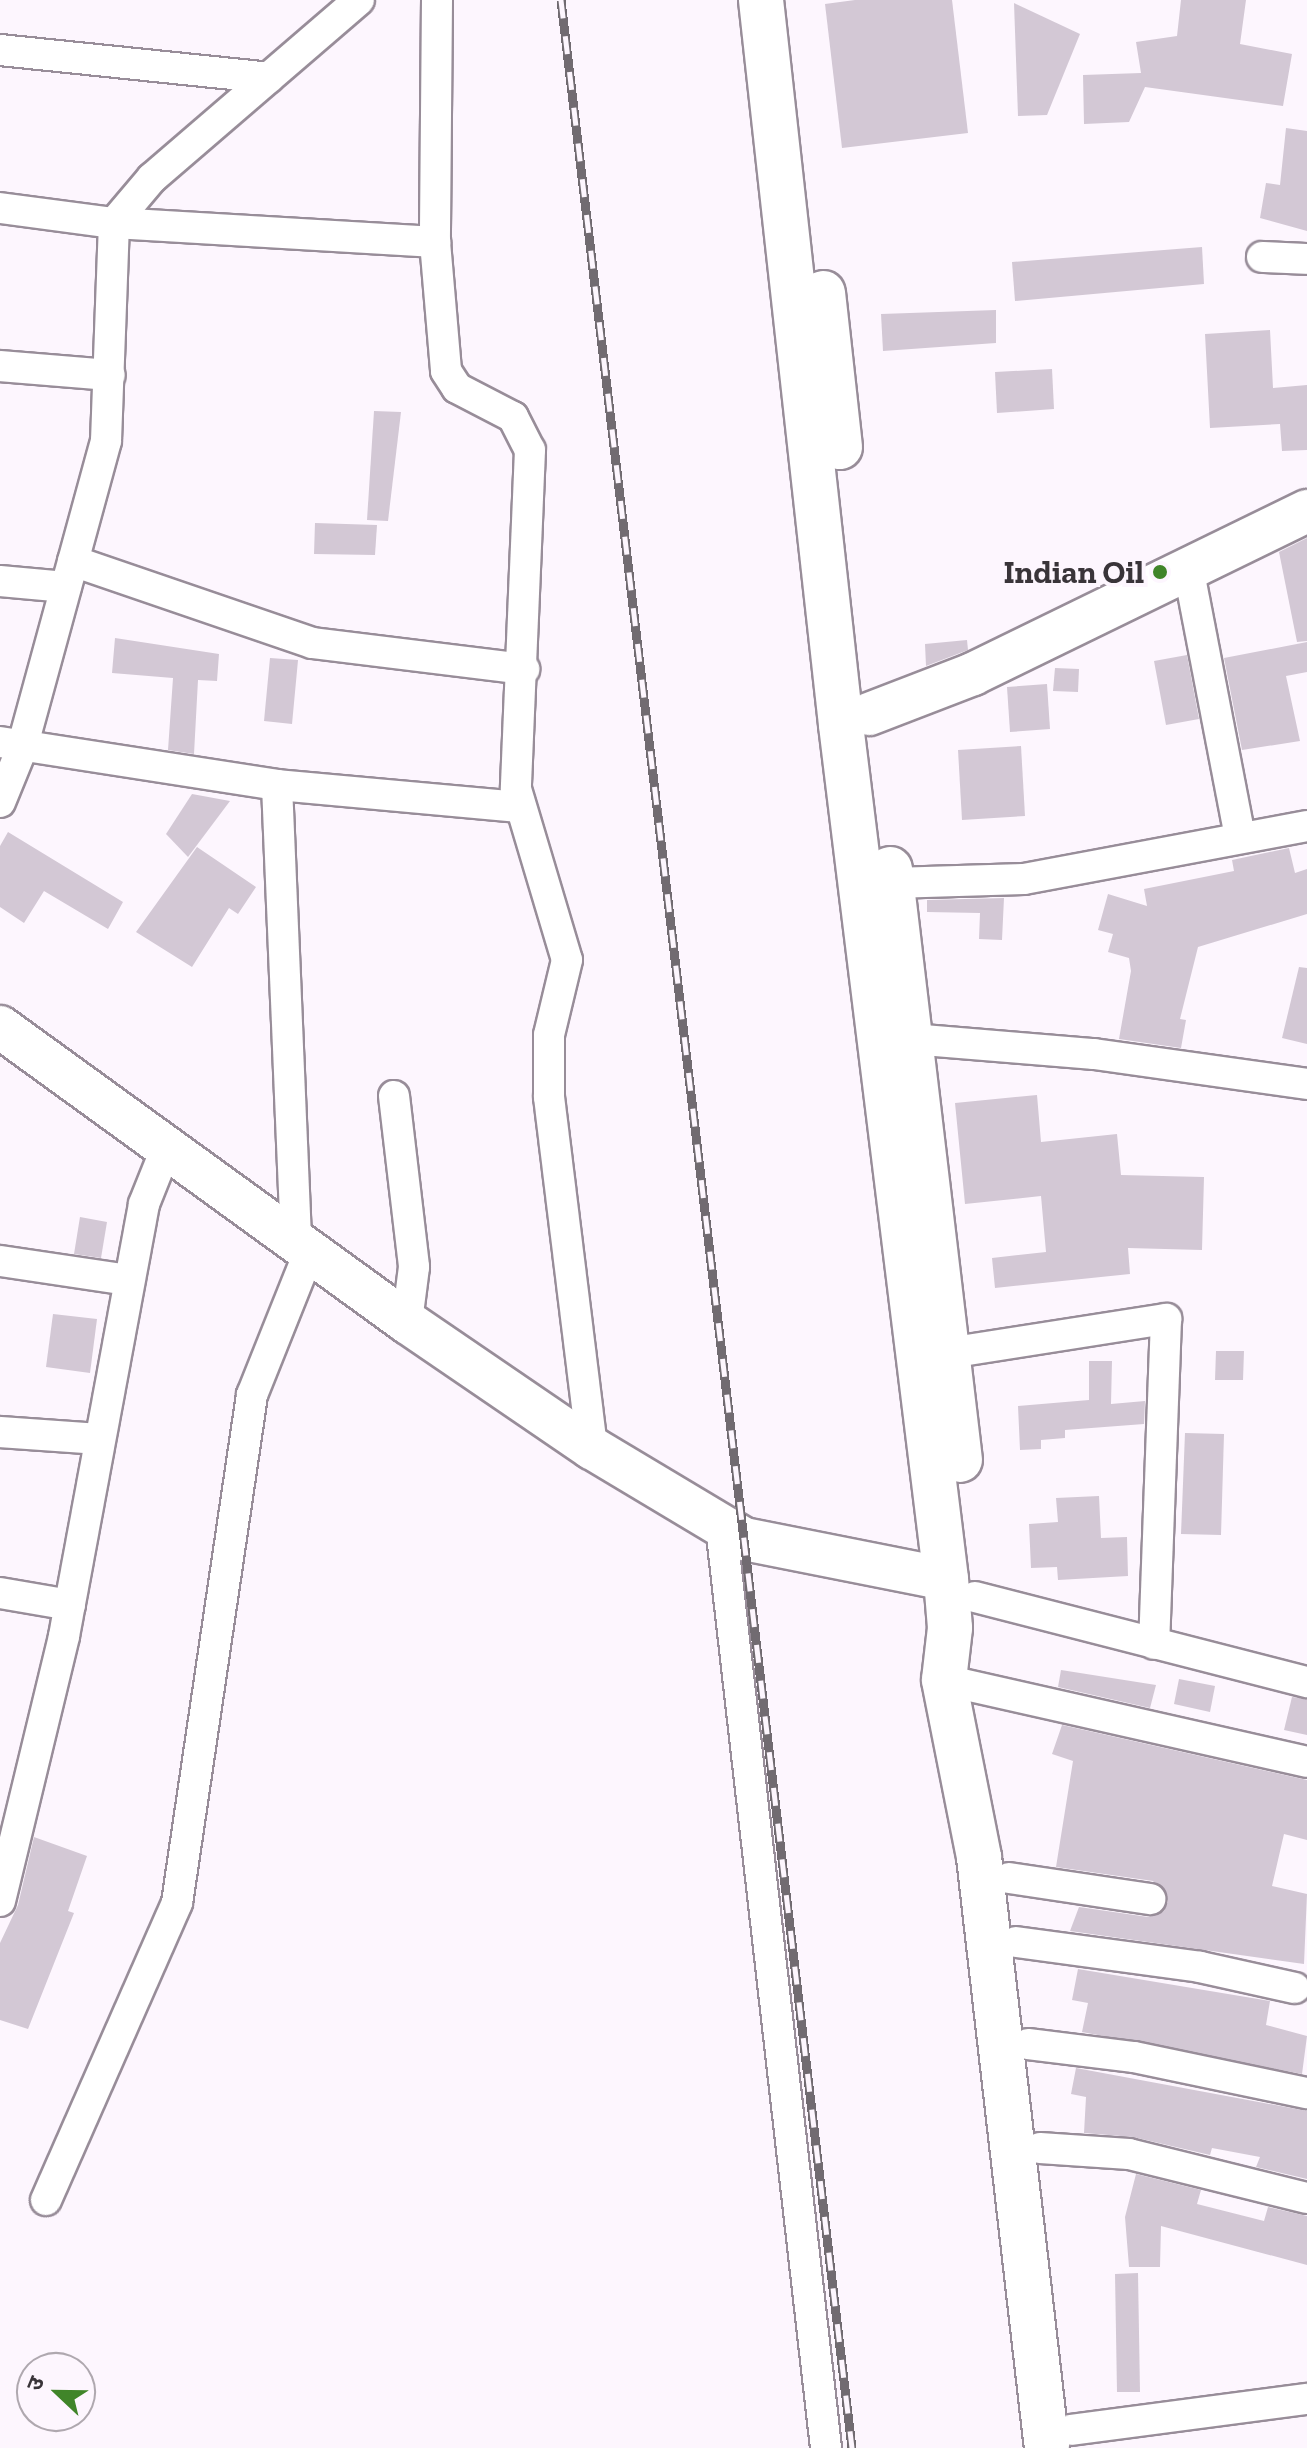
<!DOCTYPE html>
<html>
<head>
<meta charset="utf-8">
<style>
	body { margin:0 }
	#map { position:relative; width:1307px; height:2448px; overflow:hidden; background:#fdf6fe; font-family:"Zilla Slab","Noto Sans Devanagari",serif }
	div>[style] { position:absolute }
	.building>* { inset:0; background:#d3c8d5 }
	.roads { filter:drop-shadow(2px 0 #988d99) drop-shadow(-2px 0 #988d99) drop-shadow(0 2px #988d99) drop-shadow(0 -2px #988d99) }
	.street>* { height:30px; margin:-15px; padding:0 15px; transform-origin:15px; border-radius:15px; background:#fff }
	.secondary>* { height:42px; margin:-21px; padding:0 21px; transform-origin:21px; border-radius:21px; background:#fff }
	.primary>* { height:44px; margin:-22px; padding:0 22px; transform-origin:22px; border-radius:22px; background:#fff }
	.rail>* { height:9px; margin-top:-4.5px; transform-origin:0; background:repeating-linear-gradient(90deg,#fdf6fe 0 18px,#716b71 0 36px); box-sizing:border-box; border-block:2px solid #716b71 }
	.dots>* { width:22px; height:22px; translate:-50% -50%; box-sizing:border-box; border:4px solid #fdf6fe; border-radius:50% }
	span { translate:-50% -50%; white-space:nowrap; text-align:center; line-height:1.15; -webkit-text-stroke:8px #fdf6fe; paint-order:stroke }
	.poi-label { font-size:32px; color:#393439; font-weight:700 }
	.right { translate:-100% -50%; text-align:right }
	.north { position:absolute; left:16px; top:2352px; width:80px; height:80px; box-sizing:border-box; background:#fdf6fe; border:2px solid #afa8af; border-radius:50%; rotate:292deg; font-size:22px; font-weight:700; line-height:32px; text-align:center; color:#393439 }
	.north::after { content:''; display:block; margin:auto; width:28px; height:36px; background:#408529; clip-path:polygon(50% 0,100% 100%,50% 72%,0 100%) }
</style>
</head>
<body>
<div id="map">
	<div class="building">
		<i style="clip-path:polygon(855px 0,952px 0,968px 133px,842px 148px,825px 4px)"></i>
		<i style="clip-path:polygon(1181px 0,1246px 0,1240px 44px,1292px 54px,1283px 106px,1145px 87px,1129px 122px,1084px 124px,1083px 75px,1141px 73px,1136px 42px,1177px 36px)"></i>
		<i style="clip-path:polygon(1014px 3px,1080px 34px,1047px 115px,1018px 116px)"></i>
		<i style="clip-path:polygon(1286px 128px,1307px 131px,1307px 231px,1260px 218px,1266px 183px,1280px 185px)"></i>
		<i style="clip-path:polygon(1202px 247px,1204px 284px,1015px 301px,1012px 262px)"></i>
		<i style="clip-path:polygon(996px 310px,996px 343px,883px 351px,881px 314px)"></i>
		<i style="clip-path:polygon(1270px 330px,1273px 388px,1307px 385px,1307px 450px,1282px 451px,1280px 424px,1210px 428px,1205px 334px)"></i>
		<i style="clip-path:polygon(1052px 369px,1054px 409px,997px 413px,995px 372px)"></i>
		<i style="clip-path:polygon(374px 411px,401px 412px,388px 521px,367px 520px)"></i>
		<i style="clip-path:polygon(315px 523px,377px 525px,375px 555px,314px 554px)"></i>
		<i style="clip-path:polygon(1307px 538px,1307px 641px,1297px 642px,1279px 552px)"></i>
		<i style="clip-path:polygon(115px 638px,219px 654px,217px 681px,198px 680px,194px 754px,168px 750px,173px 678px,112px 673px)"></i>
		<i style="clip-path:polygon(967px 640px,968px 650px,926px 666px,925px 644px)"></i>
		<i style="clip-path:polygon(1307px 642px,1307px 672px,1286px 676px,1300px 741px,1242px 750px,1224px 658px)"></i>
		<i style="clip-path:polygon(1187px 655px,1199px 719px,1166px 725px,1154px 661px)"></i>
		<i style="clip-path:polygon(270px 658px,298px 660px,292px 724px,264px 721px)"></i>
		<i style="clip-path:polygon(1055px 668px,1079px 669px,1078px 692px,1053px 691px)"></i>
		<i style="clip-path:polygon(1047px 684px,1050px 729px,1010px 732px,1007px 687px)"></i>
		<i style="clip-path:polygon(1021px 746px,1025px 816px,962px 820px,958px 750px)"></i>
		<i style="clip-path:polygon(192px 794px,230px 801px,188px 857px,166px 834px)"></i>
		<i style="clip-path:polygon(8px 832px,123px 902px,108px 929px,44px 891px,24px 923px,0 907px,0 846px)"></i>
		<i style="clip-path:polygon(197px 847px,256px 887px,238px 914px,229px 908px,192px 967px,136px 932px)"></i>
		<i style="clip-path:polygon(1289px 848px,1295px 873px,1307px 869px,1307px 914px,1198px 947px,1180px 1019px,1186px 1020px,1181px 1048px,1119px 1039px,1131px 971px,1129px 958px,1108px 952px,1113px 934px,1098px 930px,1108px 894px,1147px 906px,1144px 889px,1234px 871px,1232px 860px)"></i>
		<i style="clip-path:polygon(1004px 898px,1002px 940px,979px 939px,980px 913px,927px 912px,927px 900px)"></i>
		<i style="clip-path:polygon(1299px 967px,1307px 968px,1307px 1044px,1282px 1038px)"></i>
		<i style="clip-path:polygon(1037px 1095px,1041px 1142px,1117px 1134px,1121px 1175px,1204px 1177px,1202px 1250px,1128px 1248px,1130px 1274px,995px 1288px,992px 1258px,1046px 1252px,1041px 1196px,965px 1204px,955px 1103px)"></i>
		<i style="clip-path:polygon(80px 1217px,107px 1222px,101px 1258px,74px 1254px)"></i>
		<i style="clip-path:polygon(53px 1314px,97px 1319px,90px 1373px,46px 1367px)"></i>
		<i style="clip-path:polygon(1216px 1351px,1244px 1351px,1243px 1380px,1215px 1380px)"></i>
		<i style="clip-path:polygon(1089px 1361px,1112px 1361px,1111px 1404px,1145px 1401px,1144px 1424px,1065px 1430px,1065px 1438px,1041px 1440px,1041px 1449px,1020px 1450px,1018px 1406px,1089px 1400px)"></i>
		<i style="clip-path:polygon(1185px 1433px,1224px 1434px,1221px 1535px,1181px 1534px)"></i>
		<i style="clip-path:polygon(1099px 1496px,1101px 1538px,1127px 1537px,1128px 1576px,1058px 1580px,1057px 1567px,1031px 1568px,1029px 1524px,1058px 1522px,1056px 1498px)"></i>
		<i style="clip-path:polygon(1061px 1670px,1156px 1685px,1150px 1708px,1058px 1687px)"></i>
		<i style="clip-path:polygon(1179px 1679px,1215px 1686px,1210px 1712px,1174px 1704px)"></i>
		<i style="clip-path:polygon(1292px 1697px,1307px 1699px,1307px 1735px,1284px 1730px)"></i>
		<i style="clip-path:polygon(1062px 1725px,1307px 1780px,1307px 1840px,1284px 1834px,1272px 1886px,1307px 1894px,1304px 1964px,1070px 1931px,1079px 1907px,1148px 1917px,1164px 1911px,1168px 1901px,1153px 1881px,1056px 1867px,1073px 1761px,1052px 1754px)"></i>
		<i style="clip-path:polygon(34px 1837px,87px 1856px,68px 1911px,74px 1913px,28px 2029px,0 2020px,0 1943px,18px 1905px)"></i>
		<i style="clip-path:polygon(1078px 1969px,1270px 2001px,1266px 2025px,1307px 2036px,1302px 2074px,1082px 2032px,1088px 2003px,1072px 2000px)"></i>
		<i style="clip-path:polygon(1076px 2068px,1307px 2111px,1307px 2179px,1256px 2167px,1260px 2157px,1212px 2148px,1210px 2155px,1133px 2137px,1084px 2133px,1086px 2097px,1071px 2094px)"></i>
		<i style="clip-path:polygon(1136px 2174px,1201px 2190px,1197px 2204px,1264px 2221px,1268px 2207px,1307px 2216px,1307px 2265px,1161px 2226px,1160px 2267px,1129px 2267px,1125px 2217px)"></i>
		<i style="clip-path:polygon(1138px 2273px,1140px 2392px,1117px 2392px,1115px 2274px)"></i>
	</div>
	<div class="roads">
		<div class="street">
			<i style="left:437px;top:0;width:242px;rotate:90.5deg"></i>
			<i style="left:435px;top:242px;width:129px;rotate:85.1deg"></i>
			<i style="left:446px;top:371px;width:20px;rotate:57deg"></i>
			<i style="left:457px;top:388px;width:63px;rotate:27.4deg"></i>
			<i style="left:513px;top:417px;width:37px;rotate:63deg"></i>
			<i style="left:530px;top:450px;width:339px;rotate:92.4deg"></i>
			<i style="left:516px;top:789px;width:178px;rotate:73.4deg"></i>
			<i style="left:567px;top:960px;width:77px;rotate:103.5deg"></i>
			<i style="left:549px;top:1035px;width:62px;rotate:90deg"></i>
			<i style="left:549px;top:1097px;width:354px;rotate:83deg"></i>
			<i style="left:0;top:50px;width:270px;rotate:5.9deg"></i>
			<i style="left:0;top:208px;width:115px;rotate:7.5deg"></i>
			<i style="left:114px;top:223px;width:322px;rotate:3.4deg"></i>
			<i style="left:1262px;top:257px;width:45px;rotate:2.5deg"></i>
			<i style="left:0;top:366px;width:110px;rotate:4.7deg"></i>
			<i style="left:73px;top:561px;width:253px;rotate:18.9deg"></i>
			<i style="left:312px;top:643px;width:214px;rotate:7deg"></i>
			<i style="left:1188px;top:567px;width:274px;rotate:79.1deg"></i>
			<i style="left:0;top:581px;width:66px;rotate:5.2deg"></i>
			<i style="left:0;top:742px;width:280px;rotate:8.8deg"></i>
			<i style="left:277px;top:785px;width:242px;rotate:5.2deg"></i>
			<i style="left:277px;top:785px;width:455px;rotate:87.6deg"></i>
			<i style="left:0;top:802px;width:58px;rotate:-67.8deg"></i>
			<i style="left:22px;top:748px;width:318px;rotate:-74.7deg"></i>
			<i style="left:106px;top:441px;width:218px;rotate:-87.9deg"></i>
			<i style="left:114px;top:223px;width:59px;rotate:-49.8deg"></i>
			<i style="left:152px;top:178px;width:273px;rotate:-40.7deg"></i>
			<i style="left:892px;top:883px;width:132px;rotate:-1.7deg"></i>
			<i style="left:1024px;top:879px;width:288px;rotate:-10.6deg"></i>
			<i style="left:911px;top:1039px;width:184px;rotate:4.7deg"></i>
			<i style="left:1094px;top:1054px;width:215px;rotate:8deg"></i>
			<i style="left:394px;top:1096px;width:172px;rotate:83.3deg"></i>
			<i style="left:414px;top:1267px;width:55px;rotate:97.3deg"></i>
			<i style="left:0;top:1261px;width:129px;rotate:8.4deg"></i>
			<i style="left:948px;top:1353px;width:221px;rotate:-8.9deg"></i>
			<i style="left:1166px;top:1319px;width:325px;rotate:92.1deg"></i>
			<i style="left:0;top:1432px;width:99px;rotate:4deg"></i>
			<i style="left:721px;top:1526px;width:928px;rotate:83.5deg"></i>
			<i style="left:0;top:1593px;width:71px;rotate:9.7deg"></i>
			<i style="left:975px;top:1597px;width:343px;rotate:14.4deg"></i>
			<i style="left:944px;top:1680px;width:372px;rotate:12.7deg"></i>
			<i style="left:1009px;top:1878px;width:143px;rotate:8.5deg"></i>
			<i style="left:0;top:1901px;width:273px;rotate:-76.4deg"></i>
			<i style="left:64px;top:1636px;width:439px;rotate:-79.5deg"></i>
			<i style="left:144px;top:1204px;width:59px;rotate:-68.2deg"></i>
			<i style="left:1016px;top:1942px;width:186px;rotate:7.7deg"></i>
			<i style="left:1200px;top:1967px;width:97px;rotate:12.5deg"></i>
			<i style="left:1028px;top:2044px;width:107px;rotate:7deg"></i>
			<i style="left:1134px;top:2057px;width:177px;rotate:11.8deg"></i>
			<i style="left:1040px;top:2148px;width:89px;rotate:3.9deg"></i>
			<i style="left:1129px;top:2154px;width:183px;rotate:13.9deg"></i>
			<i style="left:46px;top:2200px;width:325px;rotate:-66.2deg"></i>
			<i style="left:177px;top:1903px;width:514px;rotate:-81.6deg"></i>
			<i style="left:252px;top:1395px;width:156px;rotate:-68.2deg"></i>
			<i style="left:1071px;top:2430px;width:238px;rotate:-7.5deg"></i>
		</div>
		<div class="secondary">
			<i style="left:869px;top:714px;width:111px;rotate:-21deg"></i>
			<i style="left:973px;top:674px;width:372px;rotate:-26deg"></i>
			<i style="left:0;top:1027px;width:503px;rotate:35.94deg"></i>
			<i style="left:407px;top:1322px;width:224px;rotate:34.3deg"></i>
			<i style="left:592px;top:1448px;width:177px;rotate:30.9deg"></i>
			<i style="left:744px;top:1539px;width:206px;rotate:11.2deg"></i>
		</div>
		<div class="primary">
			<i style="left:761px;top:0;width:729px;rotate:83.7deg"></i>
			<i style="left:841px;top:725px;width:860px;rotate:82.99deg"></i>
			<i style="left:946px;top:1579px;width:49px;rotate:85.3deg"></i>
			<i style="left:950px;top:1628px;width:52px;rotate:96.6deg"></i>
			<i style="left:944px;top:1680px;width:180px;rotate:78.8deg"></i>
			<i style="left:979px;top:1857px;width:595px;rotate:83.44deg"></i>
			<i style="left:823px;top:293px;width:155px;rotate:83.7deg"></i>
			<i style="left:890px;top:869px;width:595px;rotate:83.25deg"></i>
		</div>
	</div>
	<div class="rail">
		<i style="left:561px;top:0;width:2465px;rotate:83.22deg"></i>
	</div>
	<div class="dots">
		<i style="left:1160px;top:572px;background:#408529"></i>
	</div>
	<div class="poi-label">
		<span class="right" style="left:1144px;top:572px">Indian Oil</span>
	</div>
	<div class="north">उ</div>
</div>
</body>
</html>
